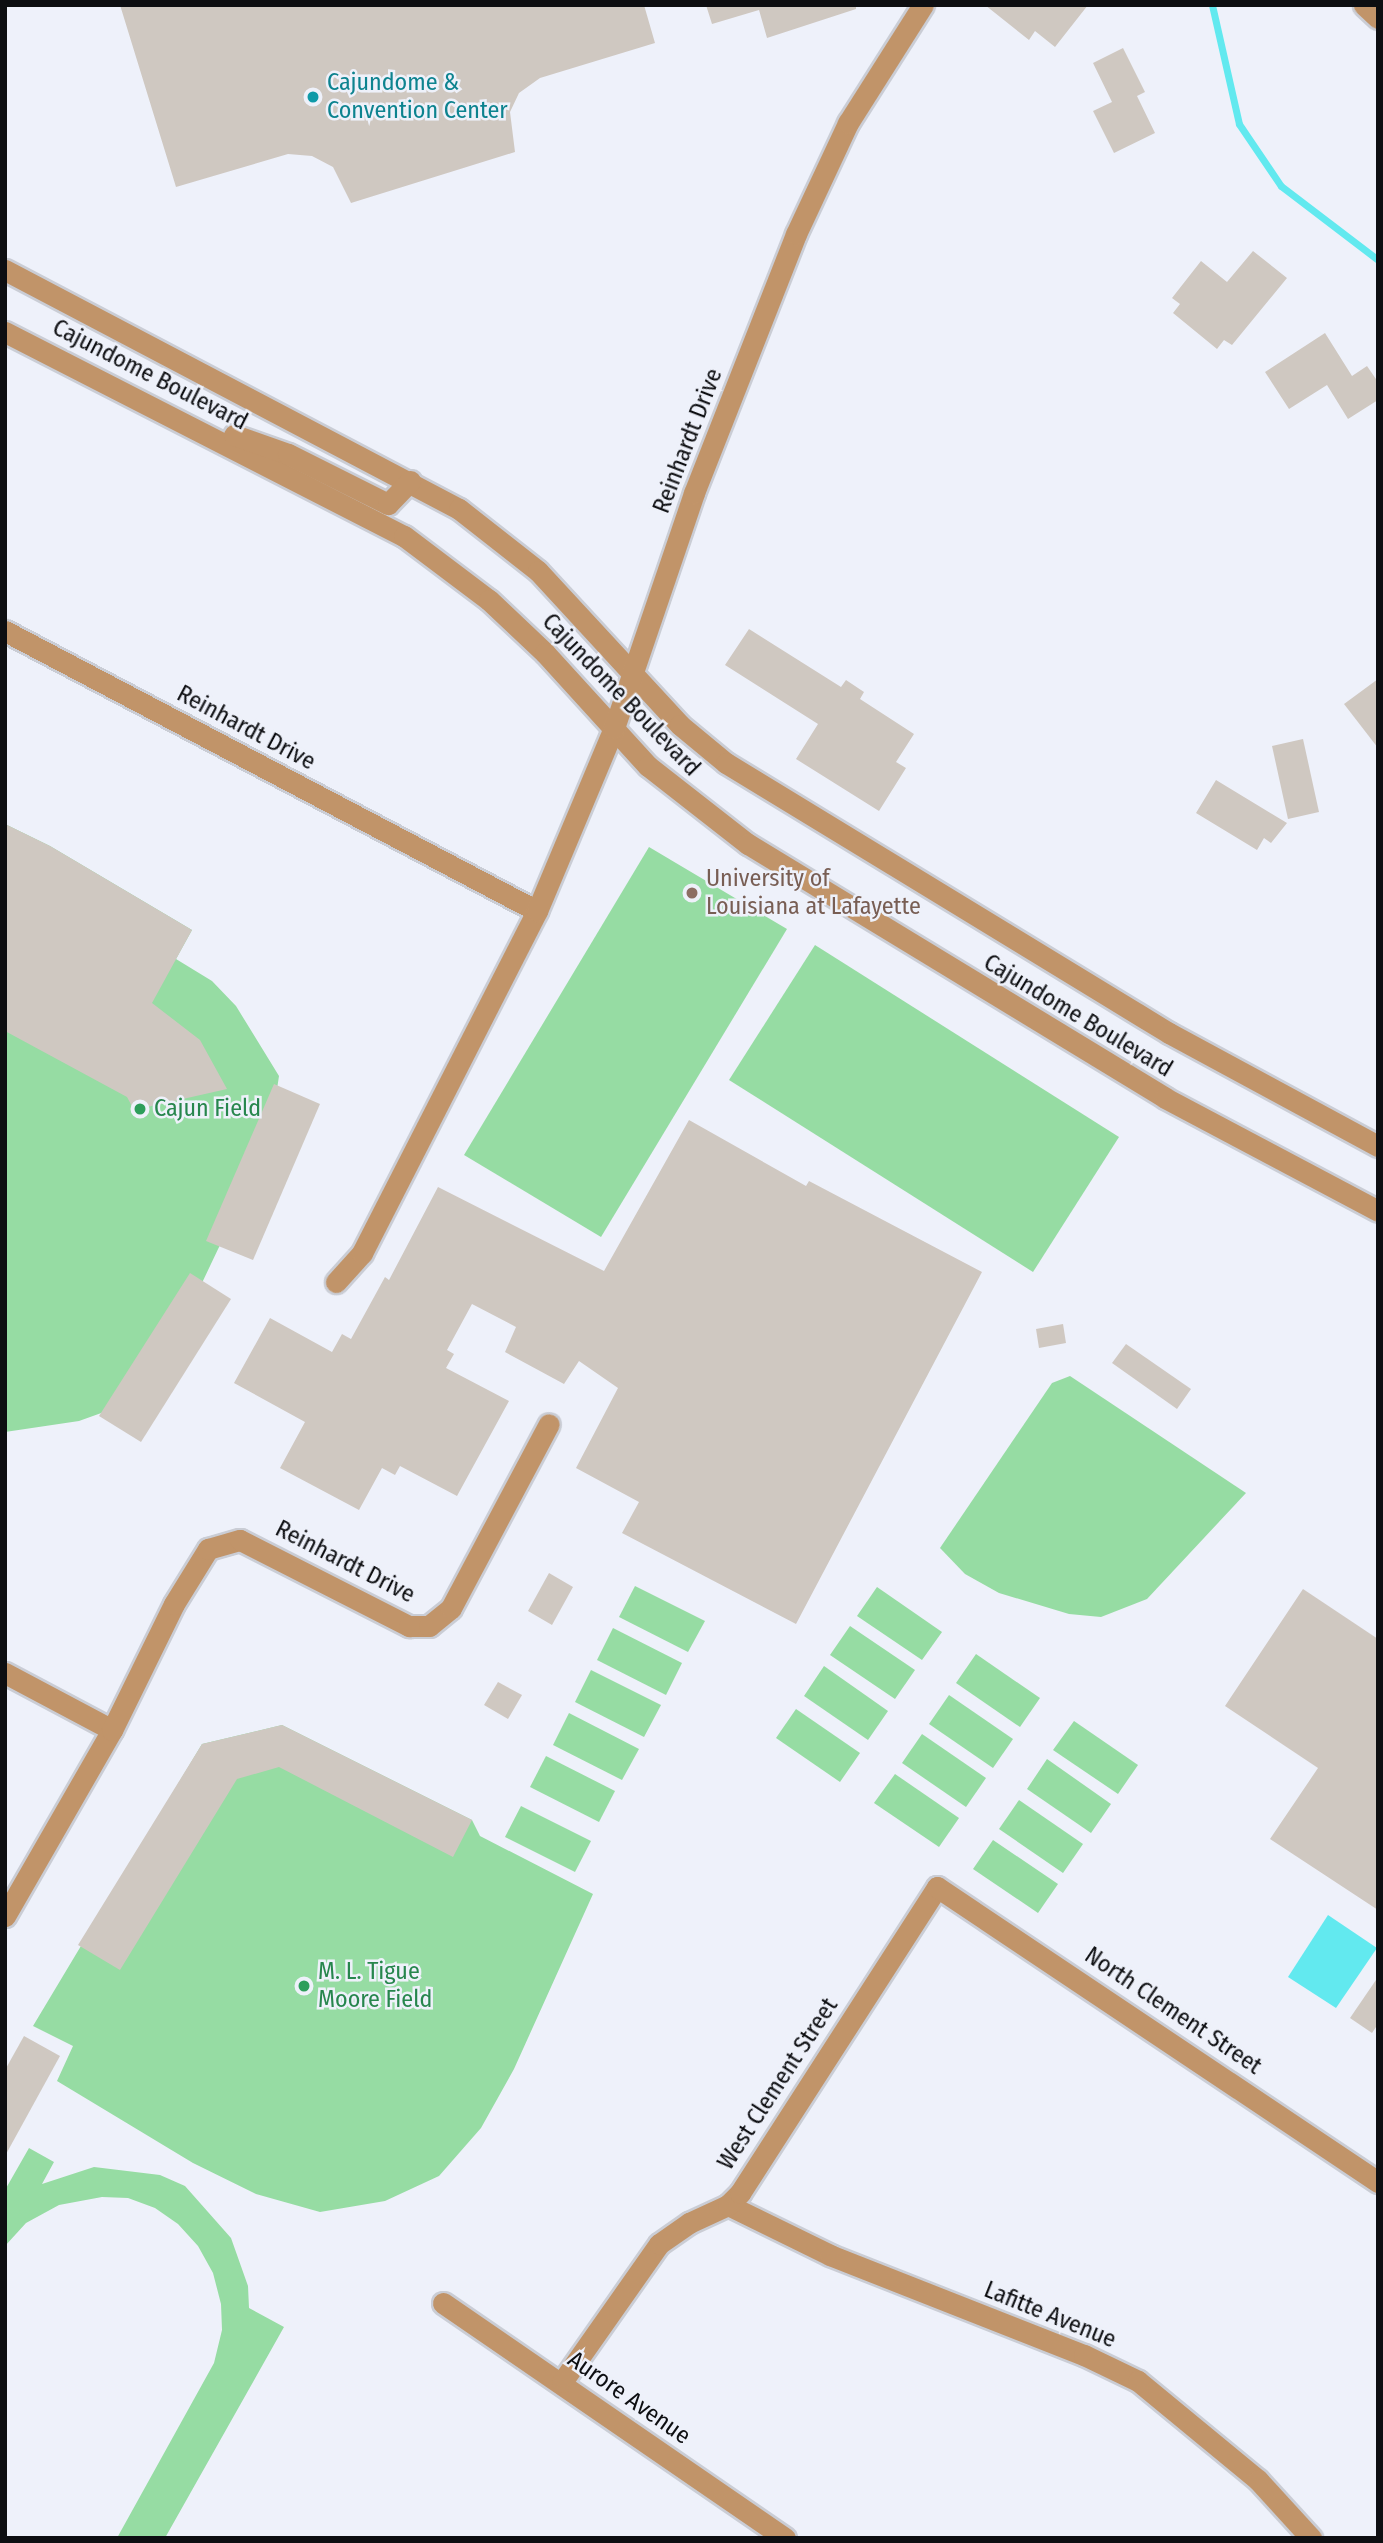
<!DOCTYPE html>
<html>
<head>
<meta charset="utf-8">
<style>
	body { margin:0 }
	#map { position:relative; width:1383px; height:2543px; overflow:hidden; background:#eef1fa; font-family:"Fira Sans Condensed",sans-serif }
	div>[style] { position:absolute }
	.green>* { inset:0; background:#96dca3 }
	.water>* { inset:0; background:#62e9ef }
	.stream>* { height:7px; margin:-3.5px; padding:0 3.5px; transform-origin:3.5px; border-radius:3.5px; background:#62e9ef }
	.building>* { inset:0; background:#cfc8c1 }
	.roads { filter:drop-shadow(2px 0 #cacdd5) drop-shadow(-2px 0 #cacdd5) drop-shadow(0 2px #cacdd5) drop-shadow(0 -2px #cacdd5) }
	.minor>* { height:21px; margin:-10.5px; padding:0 10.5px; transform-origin:10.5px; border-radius:10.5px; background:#c19469 }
	.dots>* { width:19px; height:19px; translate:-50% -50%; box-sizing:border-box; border:4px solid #eef1fa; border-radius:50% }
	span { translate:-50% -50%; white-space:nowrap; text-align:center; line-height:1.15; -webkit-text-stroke:5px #eef1fa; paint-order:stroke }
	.culture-label { font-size:24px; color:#0d838f }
	.left { translate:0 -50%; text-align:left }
	.street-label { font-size:24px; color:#0d0e11 }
	.education-label { font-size:24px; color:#785e54 }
	.leisure-label { font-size:24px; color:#27864d }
	.frame { position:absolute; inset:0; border:7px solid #0d0e11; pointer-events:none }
</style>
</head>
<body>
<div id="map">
	<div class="green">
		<i style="clip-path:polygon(5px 824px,50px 846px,192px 930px,176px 959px,212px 981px,236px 1006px,279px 1076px,269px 1142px,191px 1306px,118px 1407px,79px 1421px,5px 1432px)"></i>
		<i style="clip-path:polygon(649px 847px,787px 929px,601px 1237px,464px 1155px)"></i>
		<i style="clip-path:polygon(815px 945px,1119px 1137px,1033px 1272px,729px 1080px)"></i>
		<i style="clip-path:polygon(1070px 1376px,1246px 1493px,1147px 1599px,1101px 1617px,1069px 1614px,999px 1593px,965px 1574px,940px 1548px,1052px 1383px)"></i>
		<i style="clip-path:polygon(635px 1586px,705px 1621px,688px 1652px,619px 1617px)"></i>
		<i style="clip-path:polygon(877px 1587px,942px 1632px,922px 1660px,857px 1616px)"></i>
		<i style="clip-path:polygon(850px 1626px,915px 1670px,895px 1699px,830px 1655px)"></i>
		<i style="clip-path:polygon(613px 1628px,682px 1663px,666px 1695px,597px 1660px)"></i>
		<i style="clip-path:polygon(976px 1654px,1040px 1698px,1020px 1727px,956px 1683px)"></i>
		<i style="clip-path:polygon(824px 1666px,888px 1711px,868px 1740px,804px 1696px)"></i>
		<i style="clip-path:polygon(591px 1670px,661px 1705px,644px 1737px,575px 1702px)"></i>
		<i style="clip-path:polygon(949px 1695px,1013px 1739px,993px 1768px,929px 1724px)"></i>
		<i style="clip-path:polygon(796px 1709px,860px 1753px,840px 1782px,776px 1738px)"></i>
		<i style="clip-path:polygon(569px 1713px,639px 1749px,622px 1780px,553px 1745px)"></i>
		<i style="clip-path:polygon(1074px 1721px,1138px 1765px,1118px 1794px,1053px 1750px)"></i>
		<i style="clip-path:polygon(282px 1725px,472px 1820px,480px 1836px,593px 1894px,514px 2069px,481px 2128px,439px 2176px,385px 2201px,320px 2212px,256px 2194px,193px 2163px,57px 2081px,73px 2046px,33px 2026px,202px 1744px)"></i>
		<i style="clip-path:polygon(922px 1734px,986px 1778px,966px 1807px,902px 1763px)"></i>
		<i style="clip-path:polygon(546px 1756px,615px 1791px,599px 1822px,530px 1787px)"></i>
		<i style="clip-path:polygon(1047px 1759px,1111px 1804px,1091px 1833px,1027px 1789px)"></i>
		<i style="clip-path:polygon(895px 1774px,959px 1818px,939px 1847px,874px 1803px)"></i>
		<i style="clip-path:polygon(1019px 1800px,1083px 1844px,1063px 1873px,999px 1829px)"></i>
		<i style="clip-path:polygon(521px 1806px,591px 1841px,575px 1872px,505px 1837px)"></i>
		<i style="clip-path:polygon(993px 1840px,1058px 1884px,1038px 1913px,973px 1869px)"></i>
		<i style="clip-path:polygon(29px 2148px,54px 2162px,42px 2184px,94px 2167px,160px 2175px,185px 2186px,231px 2238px,248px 2286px,249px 2308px,284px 2327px,165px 2538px,117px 2538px,214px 2363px,222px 2330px,221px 2304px,213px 2273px,198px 2246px,178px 2224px,155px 2208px,128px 2198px,102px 2197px,59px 2205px,26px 2223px,5px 2246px,5px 2190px)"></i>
	</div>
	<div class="water">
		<i style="clip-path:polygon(1328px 1915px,1377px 1948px,1336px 2008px,1288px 1977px)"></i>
	</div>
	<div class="stream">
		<i style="left:1212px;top:5px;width:122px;rotate:77.2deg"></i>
		<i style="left:1239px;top:124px;width:75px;rotate:55.9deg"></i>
		<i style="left:1281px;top:186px;width:122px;rotate:37.3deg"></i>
	</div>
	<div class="building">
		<i style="clip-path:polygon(120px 5px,644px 5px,655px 43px,540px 78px,519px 93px,510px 112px,515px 152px,351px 203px,333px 167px,312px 156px,288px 154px,176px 187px)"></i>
		<i style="clip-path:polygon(706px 5px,856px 5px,856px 9px,767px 38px,759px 10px,712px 24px)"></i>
		<i style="clip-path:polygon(985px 5px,1088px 5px,1055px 47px,1035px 31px,1029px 40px)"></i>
		<i style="clip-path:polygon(1123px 48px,1145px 92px,1137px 96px,1155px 133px,1114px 153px,1093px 111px,1112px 102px,1093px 63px)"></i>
		<i style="clip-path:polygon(1253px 251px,1287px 278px,1232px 345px,1224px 340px,1217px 349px,1173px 313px,1180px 304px,1172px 298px,1201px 261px,1227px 282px)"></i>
		<i style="clip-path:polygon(1325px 333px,1352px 376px,1367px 366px,1378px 382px,1378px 400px,1348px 419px,1327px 385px,1289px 409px,1265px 372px)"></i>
		<i style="clip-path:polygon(749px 629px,841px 687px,846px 680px,864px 692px,860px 699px,914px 734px,896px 762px,906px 768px,879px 811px,796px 759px,818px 724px,725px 665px)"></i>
		<i style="clip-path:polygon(1378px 679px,1378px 748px,1344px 704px)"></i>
		<i style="clip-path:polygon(1303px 739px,1319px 812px,1288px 819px,1272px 746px)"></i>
		<i style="clip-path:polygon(1216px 780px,1287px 823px,1271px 843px,1264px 838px,1257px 850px,1196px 813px)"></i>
		<i style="clip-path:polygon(5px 824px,50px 846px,192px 930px,152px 1003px,200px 1040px,227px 1089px,134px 1110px,127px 1097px,5px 1031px)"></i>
		<i style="clip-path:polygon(274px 1084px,320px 1104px,253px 1260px,206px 1241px)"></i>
		<i style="clip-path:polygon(689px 1120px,806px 1186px,809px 1181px,982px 1272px,796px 1624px,622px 1533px,639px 1502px,576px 1468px,618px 1388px,579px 1361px,564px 1384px,505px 1352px,516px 1327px,472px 1304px,447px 1350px,454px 1354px,446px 1368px,509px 1401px,457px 1496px,400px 1466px,395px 1475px,382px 1468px,359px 1510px,280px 1468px,305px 1422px,234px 1383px,270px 1318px,332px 1352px,342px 1334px,351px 1339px,385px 1277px,389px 1280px,438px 1187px,604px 1271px)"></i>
		<i style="clip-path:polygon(190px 1273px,231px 1299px,141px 1442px,99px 1416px)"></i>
		<i style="clip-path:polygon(1063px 1324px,1066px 1343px,1039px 1348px,1036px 1329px)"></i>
		<i style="clip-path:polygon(1126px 1344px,1191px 1389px,1177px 1409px,1112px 1363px)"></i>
		<i style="clip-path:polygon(549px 1573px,573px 1587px,552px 1625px,528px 1611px)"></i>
		<i style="clip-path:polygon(1303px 1589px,1378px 1639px,1378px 1910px,1270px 1839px,1318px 1768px,1225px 1706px)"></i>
		<i style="clip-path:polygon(498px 1682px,522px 1695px,508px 1719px,484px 1705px)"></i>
		<i style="clip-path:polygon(282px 1725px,472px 1820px,453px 1857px,279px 1767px,237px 1779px,120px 1970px,78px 1945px,202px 1744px)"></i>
		<i style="clip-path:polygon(1378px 1977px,1378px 2024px,1372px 2033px,1350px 2018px)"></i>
		<i style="clip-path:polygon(24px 2036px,60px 2056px,5px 2156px,5px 2070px)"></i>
	</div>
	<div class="roads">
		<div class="minor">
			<i style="left:1364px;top:5px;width:19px;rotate:43deg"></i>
			<i style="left:5px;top:270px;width:513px;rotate:27.76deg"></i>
			<i style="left:459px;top:509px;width:100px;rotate:38.1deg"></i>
			<i style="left:538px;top:571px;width:209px;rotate:47.3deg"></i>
			<i style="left:680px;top:725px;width:60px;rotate:39.6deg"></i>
			<i style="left:726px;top:763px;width:519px;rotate:31.36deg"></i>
			<i style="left:1169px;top:1033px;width:238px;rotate:28.4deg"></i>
			<i style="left:5px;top:332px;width:448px;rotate:27.1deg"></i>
			<i style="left:404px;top:536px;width:106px;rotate:37deg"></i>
			<i style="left:489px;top:600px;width:77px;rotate:43.4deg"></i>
			<i style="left:545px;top:653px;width:153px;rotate:47.7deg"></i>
			<i style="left:648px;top:766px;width:127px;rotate:38deg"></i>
			<i style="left:748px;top:844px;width:488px;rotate:31.3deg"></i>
			<i style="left:1165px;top:1098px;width:241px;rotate:27.9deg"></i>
			<i style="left:234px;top:435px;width:57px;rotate:19.4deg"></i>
			<i style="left:288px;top:454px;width:112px;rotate:26.6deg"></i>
			<i style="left:388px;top:504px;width:32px;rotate:-46deg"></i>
			<i style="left:5px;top:631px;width:601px;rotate:27.76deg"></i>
			<i style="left:336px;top:1282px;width:39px;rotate:-48deg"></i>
			<i style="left:362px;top:1253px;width:384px;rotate:-62.9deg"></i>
			<i style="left:537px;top:911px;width:199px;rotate:-67.2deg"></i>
			<i style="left:614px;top:728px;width:248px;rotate:-71.2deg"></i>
			<i style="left:694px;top:493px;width:278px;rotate:-68.5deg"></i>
			<i style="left:796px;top:234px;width:123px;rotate:-64.9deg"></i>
			<i style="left:848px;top:123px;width:140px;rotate:-57.6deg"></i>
			<i style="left:5px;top:1673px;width:121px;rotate:28deg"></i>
			<i style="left:5px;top:1916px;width:215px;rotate:-60.1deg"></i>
			<i style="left:112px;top:1730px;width:140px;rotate:-63.8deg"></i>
			<i style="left:174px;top:1604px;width:65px;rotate:-58.3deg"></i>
			<i style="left:208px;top:1549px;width:33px;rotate:-16deg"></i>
			<i style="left:240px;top:1540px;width:190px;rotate:27deg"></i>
			<i style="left:409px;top:1626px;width:20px"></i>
			<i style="left:429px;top:1626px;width:28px;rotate:-39deg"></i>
			<i style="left:451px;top:1608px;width:208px;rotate:-62deg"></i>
			<i style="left:728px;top:2205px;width:114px;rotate:26.1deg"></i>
			<i style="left:830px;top:2255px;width:273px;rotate:21.5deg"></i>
			<i style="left:1084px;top:2355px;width:60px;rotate:25.7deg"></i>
			<i style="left:1138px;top:2381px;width:156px;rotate:39.5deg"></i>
			<i style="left:1258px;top:2480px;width:79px;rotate:47.6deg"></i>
			<i style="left:443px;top:2303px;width:415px;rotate:34.5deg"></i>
			<i style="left:562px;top:2382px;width:169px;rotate:-54.9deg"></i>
			<i style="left:659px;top:2244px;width:37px;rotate:-35deg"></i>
			<i style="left:689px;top:2223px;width:43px;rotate:-24.8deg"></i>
			<i style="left:728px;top:2205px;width:17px;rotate:-45deg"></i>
			<i style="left:740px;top:2193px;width:364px;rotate:-57.2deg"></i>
			<i style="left:937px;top:1887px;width:531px;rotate:33.78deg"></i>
		</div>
	</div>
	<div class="dots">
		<i style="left:313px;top:97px;background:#0f9aa8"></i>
		<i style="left:692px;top:893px;background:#8d6e63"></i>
		<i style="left:140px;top:1109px;background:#2e9e5b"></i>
		<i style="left:304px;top:1986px;background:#2e9e5b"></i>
	</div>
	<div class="culture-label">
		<span class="left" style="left:327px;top:97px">Cajundome &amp;<br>Convention Center</span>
	</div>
	<div class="street-label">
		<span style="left:150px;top:375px;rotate:27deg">Cajundome Boulevard</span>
		<span style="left:688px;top:441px;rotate:-69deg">Reinhardt Drive</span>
		<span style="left:621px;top:695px;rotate:46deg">Cajundome Boulevard</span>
		<span style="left:246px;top:728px;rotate:28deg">Reinhardt Drive</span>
		<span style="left:1078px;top:1016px;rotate:31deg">Cajundome Boulevard</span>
		<span style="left:345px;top:1562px;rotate:27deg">Reinhardt Drive</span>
		<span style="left:1173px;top:2011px;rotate:34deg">North Clement Street</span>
		<span style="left:778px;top:2084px;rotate:-57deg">West Clement Street</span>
		<span style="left:1050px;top:2315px;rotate:22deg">Lafitte Avenue</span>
		<span style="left:629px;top:2398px;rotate:35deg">Aurore Avenue</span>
	</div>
	<div class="education-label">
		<span class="left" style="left:706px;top:893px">University of<br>Louisiana at Lafayette</span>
	</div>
	<div class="leisure-label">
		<span class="left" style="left:154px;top:1109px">Cajun Field</span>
		<span class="left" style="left:318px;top:1986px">M. L. Tigue<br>Moore Field</span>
	</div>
	<div class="frame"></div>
</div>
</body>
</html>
